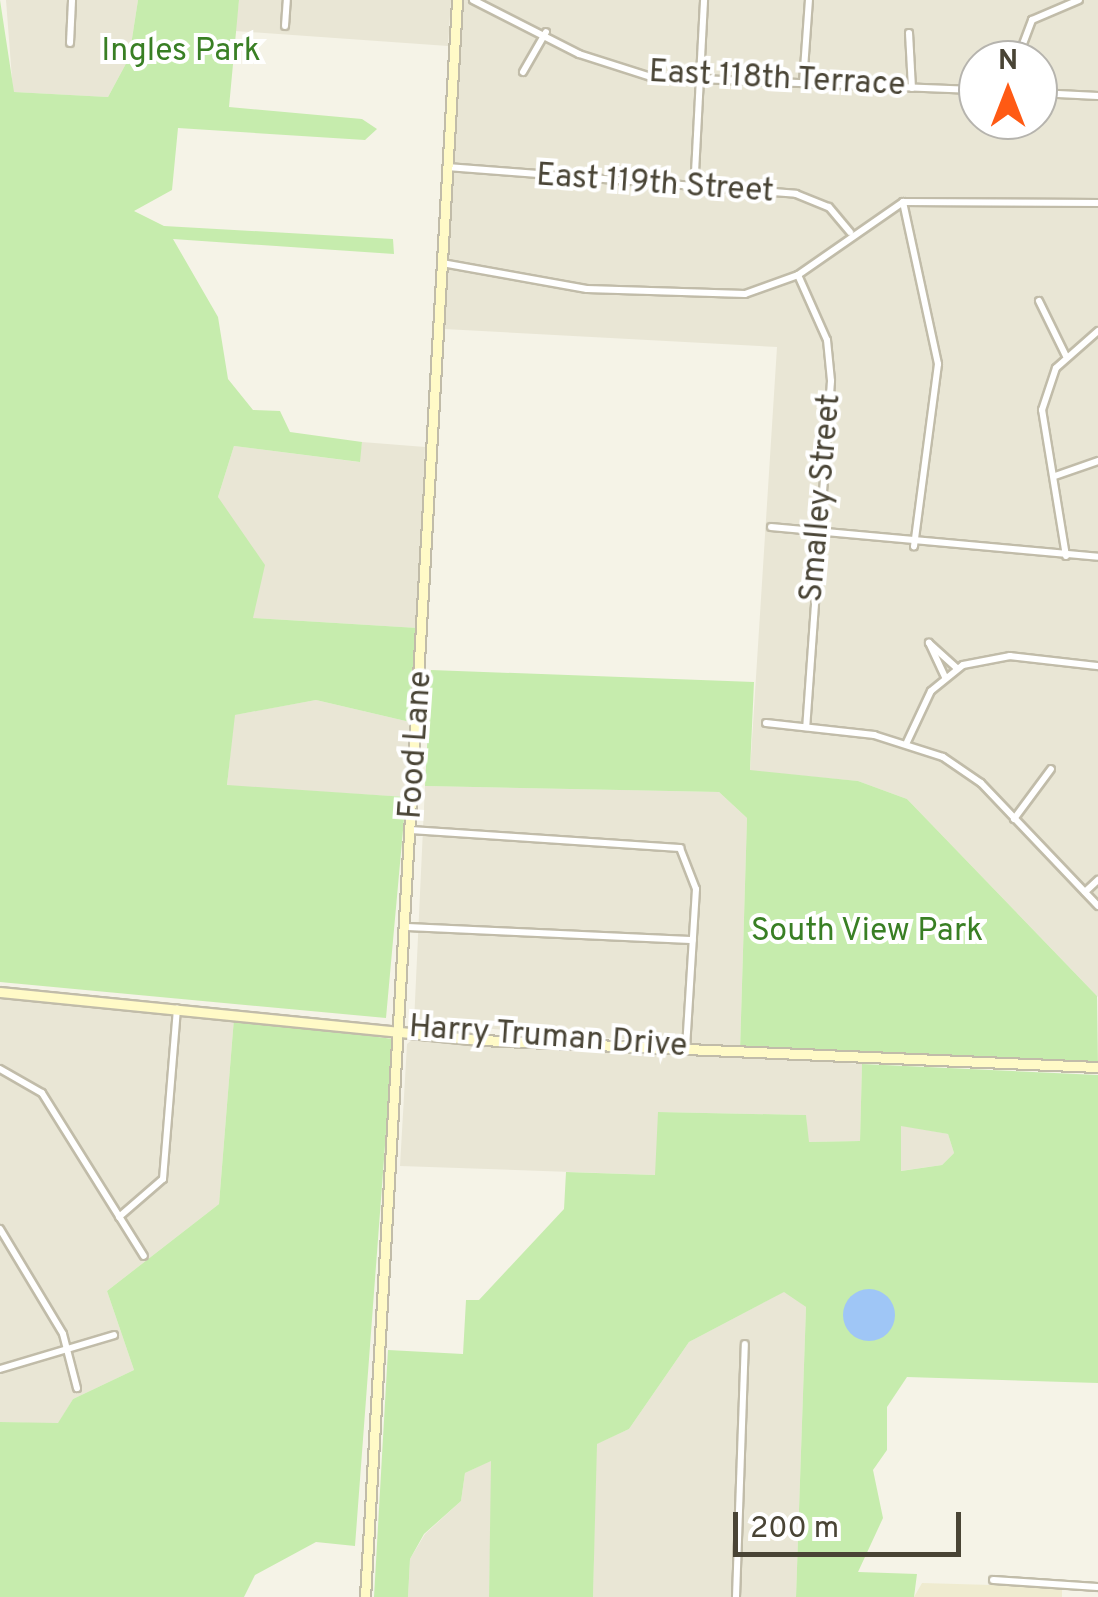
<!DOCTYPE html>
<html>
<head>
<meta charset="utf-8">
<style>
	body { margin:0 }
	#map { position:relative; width:1098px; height:1597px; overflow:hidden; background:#f5f3e7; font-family:Overpass,sans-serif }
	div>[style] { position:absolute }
	.residential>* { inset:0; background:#e9e6d5 }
	.education>* { inset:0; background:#efebd0 }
	.green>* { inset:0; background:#c6ecad }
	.water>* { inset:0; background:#9fc6f6 }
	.round { border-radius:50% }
	.roads { filter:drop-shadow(2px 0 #c1bca9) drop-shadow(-2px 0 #c1bca9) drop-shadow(0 2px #c1bca9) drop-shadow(0 -2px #c1bca9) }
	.street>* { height:6px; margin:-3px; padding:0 3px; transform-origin:3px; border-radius:3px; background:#fff }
	.secondary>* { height:9px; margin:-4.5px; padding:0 4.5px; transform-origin:4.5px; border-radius:4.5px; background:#fffac7 }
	span { translate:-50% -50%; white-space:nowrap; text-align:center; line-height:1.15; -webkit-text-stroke:8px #fff; paint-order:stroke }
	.park-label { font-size:32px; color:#397f24 }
	.street-label { font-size:32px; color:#494435 }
	.north { position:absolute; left:958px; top:40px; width:100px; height:100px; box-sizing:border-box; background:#fff; border:2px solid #b6b4ae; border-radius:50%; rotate:0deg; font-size:28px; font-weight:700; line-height:40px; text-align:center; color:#494435 }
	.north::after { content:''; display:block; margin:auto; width:35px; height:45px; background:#ff5a14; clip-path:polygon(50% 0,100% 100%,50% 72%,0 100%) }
	.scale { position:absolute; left:733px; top:1512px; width:228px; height:45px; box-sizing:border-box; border:5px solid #494435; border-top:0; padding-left:12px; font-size:30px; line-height:35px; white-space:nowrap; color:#494435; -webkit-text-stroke:8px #fff; paint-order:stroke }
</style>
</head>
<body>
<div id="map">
	<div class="residential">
		<i style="clip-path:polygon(6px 0,138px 0,129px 58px,108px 97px,13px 92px)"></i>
		<i style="clip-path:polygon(239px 0,451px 0,448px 46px,235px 31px)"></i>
		<i style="clip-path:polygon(evenodd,463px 0,1098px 0,1098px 997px,907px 799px,858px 781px,750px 771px,777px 347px,444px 329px,463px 0,978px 60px,1038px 60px,1038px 120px,978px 120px,978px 60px)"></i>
		<i style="clip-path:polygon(362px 442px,425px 447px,418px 628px,253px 618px,218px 497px,234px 446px,359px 462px)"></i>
		<i style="clip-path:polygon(316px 700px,410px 722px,406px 797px,227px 786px,234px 715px)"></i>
		<i style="clip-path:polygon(425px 786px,719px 792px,747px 818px,740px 1048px,414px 1023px)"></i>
		<i style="clip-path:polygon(0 998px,234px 1018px,219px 1204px,107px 1291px,134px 1370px,73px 1399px,58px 1424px,0 1422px)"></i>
		<i style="clip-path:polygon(418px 1035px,862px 1064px,860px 1141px,808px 1142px,806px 1115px,659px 1112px,656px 1175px,400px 1166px,407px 1044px)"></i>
		<i style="clip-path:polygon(900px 1125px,948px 1134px,954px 1153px,942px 1165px,900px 1171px)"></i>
		<i style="clip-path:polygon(785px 1291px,806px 1307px,796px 1597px,593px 1597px,596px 1444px,629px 1429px,689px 1342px)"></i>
		<i style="clip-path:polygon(492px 1460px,489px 1597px,408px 1597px,410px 1559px,425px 1534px,461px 1501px,465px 1473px)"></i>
	</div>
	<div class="education">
		<i style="clip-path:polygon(922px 1583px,1062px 1587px,1062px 1597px,914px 1597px)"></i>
	</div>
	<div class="green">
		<i style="clip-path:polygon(0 0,14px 92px,108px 97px,129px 58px,138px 0,239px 0,229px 107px,362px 119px,377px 129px,365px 140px,178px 128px,172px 190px,134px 211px,164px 226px,393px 239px,394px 254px,173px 239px,218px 317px,228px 379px,253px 410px,280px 411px,290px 432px,362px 442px,360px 462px,234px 446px,218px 497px,265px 565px,253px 618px,418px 628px,410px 722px,316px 700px,235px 715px,227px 785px,406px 797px,386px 1018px,0 982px)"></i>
		<i style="clip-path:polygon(431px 670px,754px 682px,750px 770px,858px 781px,907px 799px,1097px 996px,1098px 1067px,740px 1051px,747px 818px,719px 792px,425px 786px)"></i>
		<i style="clip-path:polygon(234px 1018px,393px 1039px,355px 1546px,316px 1542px,255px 1575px,244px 1597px,0 1597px,0 1422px,58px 1423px,73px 1399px,134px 1370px,107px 1291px,219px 1204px)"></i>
		<i style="clip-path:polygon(evenodd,862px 1064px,1098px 1075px,1098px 1383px,907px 1377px,887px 1407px,887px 1450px,873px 1470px,883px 1518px,858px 1572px,917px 1574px,914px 1597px,796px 1597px,806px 1307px,784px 1292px,689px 1342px,629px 1429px,597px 1444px,593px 1597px,489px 1597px,491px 1461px,465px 1473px,461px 1501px,424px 1534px,410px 1559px,408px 1597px,374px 1597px,388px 1350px,463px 1354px,466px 1300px,479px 1300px,564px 1209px,566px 1172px,655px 1175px,658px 1112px,806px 1115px,809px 1142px,860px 1141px,862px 1064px,901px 1126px,948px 1134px,954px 1153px,942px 1165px,901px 1171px,901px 1126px)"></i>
	</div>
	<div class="water">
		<i class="round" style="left:843px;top:1289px;width:52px;height:52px"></i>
	</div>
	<div class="roads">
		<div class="street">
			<i style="left:473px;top:0;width:119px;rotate:27deg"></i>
			<i style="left:579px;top:54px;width:76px;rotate:17.7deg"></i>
			<i style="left:651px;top:77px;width:327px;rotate:2.3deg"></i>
			<i style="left:285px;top:26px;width:26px;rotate:-86deg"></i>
			<i style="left:909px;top:33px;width:55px;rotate:86.9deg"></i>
			<i style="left:70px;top:43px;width:43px;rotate:-87.3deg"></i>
			<i style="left:1017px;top:60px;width:43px;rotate:-69.4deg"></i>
			<i style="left:1032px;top:20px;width:51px;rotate:-23.1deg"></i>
			<i style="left:523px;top:72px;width:46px;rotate:-60.1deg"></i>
			<i style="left:803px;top:83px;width:83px;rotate:-85.9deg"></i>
			<i style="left:1038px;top:93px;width:60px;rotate:2.9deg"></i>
			<i style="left:447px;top:167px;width:350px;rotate:4.4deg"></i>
			<i style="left:796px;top:194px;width:35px;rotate:22deg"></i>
			<i style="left:829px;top:207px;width:33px;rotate:50deg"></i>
			<i style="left:694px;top:192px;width:192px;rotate:-87deg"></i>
			<i style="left:903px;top:202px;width:166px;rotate:77.8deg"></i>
			<i style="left:938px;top:364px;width:184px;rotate:97.5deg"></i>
			<i style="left:442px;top:263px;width:147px;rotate:10.2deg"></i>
			<i style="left:587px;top:289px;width:158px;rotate:1.8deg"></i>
			<i style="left:745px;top:294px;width:56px;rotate:-19.7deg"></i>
			<i style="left:798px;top:275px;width:128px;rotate:-34.8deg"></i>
			<i style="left:903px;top:202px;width:195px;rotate:0.3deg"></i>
			<i style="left:798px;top:275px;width:71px;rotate:66deg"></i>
			<i style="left:827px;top:340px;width:41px;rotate:84.4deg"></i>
			<i style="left:831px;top:381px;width:347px;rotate:94.1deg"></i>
			<i style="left:1039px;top:301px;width:61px;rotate:63.9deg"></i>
			<i style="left:1055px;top:476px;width:46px;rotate:-19.2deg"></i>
			<i style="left:771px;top:527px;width:328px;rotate:5.2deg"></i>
			<i style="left:1066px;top:556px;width:148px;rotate:-99.3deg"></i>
			<i style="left:1042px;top:410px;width:44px;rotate:-71.6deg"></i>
			<i style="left:1056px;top:368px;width:56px;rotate:-41.4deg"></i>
			<i style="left:945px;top:677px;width:38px;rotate:-115deg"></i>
			<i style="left:929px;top:643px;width:38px;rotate:42deg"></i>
			<i style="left:766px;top:723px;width:109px;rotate:6.3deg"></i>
			<i style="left:874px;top:735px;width:72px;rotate:17.7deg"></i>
			<i style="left:943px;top:757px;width:46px;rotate:34.4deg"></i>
			<i style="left:981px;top:783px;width:170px;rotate:46.4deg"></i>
			<i style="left:907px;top:742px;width:56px;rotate:-64.8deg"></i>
			<i style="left:931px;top:691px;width:41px;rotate:-39.1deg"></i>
			<i style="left:963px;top:665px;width:48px;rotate:-10.8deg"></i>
			<i style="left:1010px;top:656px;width:89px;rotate:6.5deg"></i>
			<i style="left:1014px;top:819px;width:62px;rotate:-53.5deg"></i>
			<i style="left:410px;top:830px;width:271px;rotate:3.8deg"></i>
			<i style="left:680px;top:848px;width:44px;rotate:68.7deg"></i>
			<i style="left:696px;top:889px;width:160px;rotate:93.6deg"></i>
			<i style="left:1085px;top:892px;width:18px;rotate:-43deg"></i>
			<i style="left:405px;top:927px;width:288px;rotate:2.6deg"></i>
			<i style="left:0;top:1069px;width:48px;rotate:29.7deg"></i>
			<i style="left:42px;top:1093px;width:192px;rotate:58deg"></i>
			<i style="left:119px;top:1217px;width:58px;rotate:-40.8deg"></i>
			<i style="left:163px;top:1179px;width:171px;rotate:-85.3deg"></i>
			<i style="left:0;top:1229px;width:122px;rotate:59deg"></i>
			<i style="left:63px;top:1334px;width:56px;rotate:75.5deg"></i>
			<i style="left:0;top:1369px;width:119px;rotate:-16.6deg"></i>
			<i style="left:993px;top:1580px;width:105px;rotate:3.8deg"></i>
			<i style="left:736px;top:1597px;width:253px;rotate:-88deg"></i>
		</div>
		<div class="secondary">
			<i style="left:0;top:992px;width:483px;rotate:5.7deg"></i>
			<i style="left:481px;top:1040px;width:618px;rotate:2.51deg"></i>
			<i style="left:365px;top:1597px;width:1600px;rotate:-86.7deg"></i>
		</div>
	</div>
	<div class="park-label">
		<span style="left:181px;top:52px">Ingles Park</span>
		<span style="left:867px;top:932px">South View Park</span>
	</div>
	<div class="street-label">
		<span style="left:777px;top:80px;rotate:3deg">East 118th Terrace</span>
		<span style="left:655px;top:185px;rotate:4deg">East 119th Street</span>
		<span style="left:822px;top:498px;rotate:-85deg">Smalley Street</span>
		<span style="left:417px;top:745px;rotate:-86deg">Food Lane</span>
		<span style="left:548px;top:1038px;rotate:4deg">Harry Truman Drive</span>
	</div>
	<div class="north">N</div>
	<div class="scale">200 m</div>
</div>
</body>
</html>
